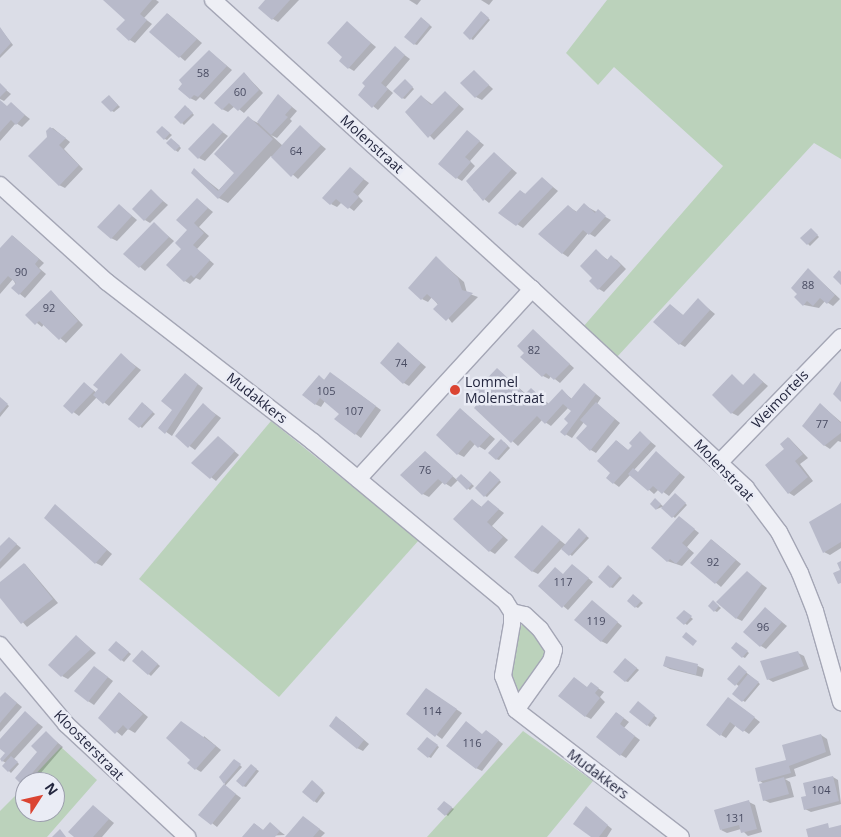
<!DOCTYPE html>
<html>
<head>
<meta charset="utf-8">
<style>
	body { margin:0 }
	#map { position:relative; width:841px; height:837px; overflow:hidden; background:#dbdde7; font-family:"Open Sans",sans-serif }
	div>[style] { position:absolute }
	.green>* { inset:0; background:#bbd2bb }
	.shadow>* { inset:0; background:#0003 }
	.building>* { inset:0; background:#b8baca }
	.roads { filter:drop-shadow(1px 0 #a4a6b5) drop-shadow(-1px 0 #a4a6b5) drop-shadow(0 1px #a4a6b5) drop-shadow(0 -1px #a4a6b5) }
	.street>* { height:16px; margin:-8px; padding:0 8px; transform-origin:8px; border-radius:8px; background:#eeeff5 }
	.dots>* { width:14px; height:14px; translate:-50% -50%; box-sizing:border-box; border:2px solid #eaecf5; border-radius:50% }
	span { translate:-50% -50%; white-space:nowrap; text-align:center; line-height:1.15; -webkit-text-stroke:5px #eaecf5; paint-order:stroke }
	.number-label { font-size:11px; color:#494c62 }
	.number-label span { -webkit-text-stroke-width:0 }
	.street-label { font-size:14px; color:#24273f }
	.poi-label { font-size:14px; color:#24273f }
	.left { translate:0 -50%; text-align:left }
	.north { position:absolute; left:15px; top:772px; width:50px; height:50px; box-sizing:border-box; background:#eaecf5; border:1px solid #9b9dac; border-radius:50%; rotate:55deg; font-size:14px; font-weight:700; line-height:20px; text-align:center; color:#24273f }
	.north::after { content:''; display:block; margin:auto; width:18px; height:22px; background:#db4432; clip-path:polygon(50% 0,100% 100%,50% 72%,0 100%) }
</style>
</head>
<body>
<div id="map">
	<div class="green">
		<i style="clip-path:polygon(607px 0,841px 0,841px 159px,814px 143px,617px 357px,583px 327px,723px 166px,614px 67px,598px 85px,566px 53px)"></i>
		<i style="clip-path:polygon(271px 421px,419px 540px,279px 697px,139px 579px)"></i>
		<i style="clip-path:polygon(524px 624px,543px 642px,545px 655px,520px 693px,514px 694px,511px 672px,518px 627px)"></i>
		<i style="clip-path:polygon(523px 731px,593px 781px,547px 837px,427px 837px)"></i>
		<i style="clip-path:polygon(61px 747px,97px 780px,47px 837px,0 837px,0 811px,25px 786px,25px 812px,55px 812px,55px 782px,28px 782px)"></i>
	</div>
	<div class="shadow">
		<i style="clip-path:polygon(106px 0,156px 0,159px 2px,144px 18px,152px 24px,135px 43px,130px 40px,127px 20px)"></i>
		<i style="clip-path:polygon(266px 0,299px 0,278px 22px,273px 19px)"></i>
		<i style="clip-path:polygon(409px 0,421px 0,417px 5px)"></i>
		<i style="clip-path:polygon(481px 0,493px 0,489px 5px)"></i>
		<i style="clip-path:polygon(168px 14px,202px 43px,185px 61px,151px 32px)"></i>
		<i style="clip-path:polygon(484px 14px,490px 20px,473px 40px,471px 39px)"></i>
		<i style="clip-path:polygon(424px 20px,432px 27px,417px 45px,414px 44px)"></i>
		<i style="clip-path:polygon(347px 23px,376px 47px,354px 71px,349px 68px,344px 57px)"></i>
		<i style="clip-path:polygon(0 28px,13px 45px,0 58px)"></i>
		<i style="clip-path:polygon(395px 48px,410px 59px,386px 87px,393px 93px,378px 110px,359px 95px)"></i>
		<i style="clip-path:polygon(209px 51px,232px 70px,204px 100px,200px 97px,196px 101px,190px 98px)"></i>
		<i style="clip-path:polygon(474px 71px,493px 89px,482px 100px,476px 97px)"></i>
		<i style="clip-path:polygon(244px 73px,263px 93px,244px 113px,235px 106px,228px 112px,222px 109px)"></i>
		<i style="clip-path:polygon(407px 82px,414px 89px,405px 99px,402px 98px)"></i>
		<i style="clip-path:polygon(0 85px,11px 94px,4px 101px,0 99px)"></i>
		<i style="clip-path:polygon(445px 92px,464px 109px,434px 140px,407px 112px,422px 97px,433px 105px)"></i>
		<i style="clip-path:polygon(279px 96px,297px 111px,290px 119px,292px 121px,277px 138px,271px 135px,283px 146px,300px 127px,326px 149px,298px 179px,271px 156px,228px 203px,219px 198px,194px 170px,219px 190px,235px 173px,248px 118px,258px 123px)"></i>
		<i style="clip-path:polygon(111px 98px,120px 107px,114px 112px,112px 111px)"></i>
		<i style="clip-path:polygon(0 103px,8px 107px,11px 104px,30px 119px,22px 127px,16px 123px,0 141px)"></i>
		<i style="clip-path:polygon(188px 108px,194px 115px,184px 125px,182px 123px)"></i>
		<i style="clip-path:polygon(213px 125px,228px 136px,205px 161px,199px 158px)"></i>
		<i style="clip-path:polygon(53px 128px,70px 142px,64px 149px,83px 169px,65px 188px,59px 185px,48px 137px,48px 130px)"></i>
		<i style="clip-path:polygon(164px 129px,172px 135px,167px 140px,165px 139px)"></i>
		<i style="clip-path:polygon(468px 132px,484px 145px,470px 161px,475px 166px,462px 181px,457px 178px)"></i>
		<i style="clip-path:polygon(174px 141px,181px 148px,178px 152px,175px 150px)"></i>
		<i style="clip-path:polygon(494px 153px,517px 173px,489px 203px,473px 190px)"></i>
		<i style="clip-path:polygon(350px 169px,369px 183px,358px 196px,363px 201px,354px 211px,342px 202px,337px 207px,331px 204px)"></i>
		<i style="clip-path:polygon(542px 178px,558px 191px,523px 228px,500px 213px,520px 191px,527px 195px)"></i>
		<i style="clip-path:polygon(151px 191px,168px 205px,150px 223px,145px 220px)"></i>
		<i style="clip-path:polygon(197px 199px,213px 212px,199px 227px,209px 236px,197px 249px,214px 264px,200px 280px,196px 278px,190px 284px,185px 281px,183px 249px)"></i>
		<i style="clip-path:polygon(119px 205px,137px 220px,117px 241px,111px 238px)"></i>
		<i style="clip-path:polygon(584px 205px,611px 220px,595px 237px,588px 233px,568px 257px,562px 253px,569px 207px,577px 212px)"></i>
		<i style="clip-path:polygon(154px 224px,174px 241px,145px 271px,125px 254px)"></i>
		<i style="clip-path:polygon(813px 231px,819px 237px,810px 246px,802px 238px)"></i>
		<i style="clip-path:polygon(13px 236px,44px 263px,39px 268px,46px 274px,25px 298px,20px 294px,13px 279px,0 294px,0 250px)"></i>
		<i style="clip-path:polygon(596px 251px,608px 260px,611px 257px,617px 260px,626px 269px,604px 292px,599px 289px,594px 278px)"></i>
		<i style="clip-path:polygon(441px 262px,464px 282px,467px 293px,478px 297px,452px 323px,432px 297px,428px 302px,422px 299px)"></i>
		<i style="clip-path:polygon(809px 270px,840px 299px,833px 306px,825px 301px,819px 308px,804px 305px,799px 293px)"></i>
		<i style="clip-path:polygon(51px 291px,83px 325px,66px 343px,44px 324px,42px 327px,27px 315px)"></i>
		<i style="clip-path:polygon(698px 300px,715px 314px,685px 347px,680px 344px,670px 305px,684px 316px)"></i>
		<i style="clip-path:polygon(533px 331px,574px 368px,560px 383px,551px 376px,549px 379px,543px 376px,526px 353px)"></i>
		<i style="clip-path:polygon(399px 344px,426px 367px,409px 386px,404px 383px)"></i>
		<i style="clip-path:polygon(121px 355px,141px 370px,109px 406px,97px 397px,79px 416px,65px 406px,85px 384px,97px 393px)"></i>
		<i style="clip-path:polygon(497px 369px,526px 394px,531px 389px,549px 404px,562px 391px,572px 399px,585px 385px,601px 398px,597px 404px,620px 423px,596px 453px,591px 450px,589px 426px,584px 422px,572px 438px,562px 432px,570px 423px,572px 411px,568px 408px,551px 426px,542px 420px,518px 446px,475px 408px)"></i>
		<i style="clip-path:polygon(755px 375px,768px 386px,738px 416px,732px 413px,732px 376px,744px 386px)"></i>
		<i style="clip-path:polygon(319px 376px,324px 380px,336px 377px,381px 410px,361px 438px,336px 419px,341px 413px,325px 401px,321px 407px,315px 404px)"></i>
		<i style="clip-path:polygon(190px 378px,203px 388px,172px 436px,159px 427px,174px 410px)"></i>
		<i style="clip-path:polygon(0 399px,9px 406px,0 417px)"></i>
		<i style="clip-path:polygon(820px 404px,841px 422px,841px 442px,838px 441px,830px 449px,824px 445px)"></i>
		<i style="clip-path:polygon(145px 405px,155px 414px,142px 428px,130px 418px)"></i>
		<i style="clip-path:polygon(203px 405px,221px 418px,195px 450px,176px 436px)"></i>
		<i style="clip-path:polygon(465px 413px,495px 439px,485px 450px,475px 444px,464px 457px,458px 454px)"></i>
		<i style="clip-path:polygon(640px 433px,656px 446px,634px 470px,639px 473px,656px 453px,685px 477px,669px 496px,659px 489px,654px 494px,631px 474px,619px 487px,607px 478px,612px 472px,617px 441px,629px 451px)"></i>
		<i style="clip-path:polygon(219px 438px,239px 455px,216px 481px,193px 463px)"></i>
		<i style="clip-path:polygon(789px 438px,808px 458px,800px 464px,813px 481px,794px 496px,789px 493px,786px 449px)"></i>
		<i style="clip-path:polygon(504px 442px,510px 448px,499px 460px,496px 459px)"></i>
		<i style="clip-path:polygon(426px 453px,457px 480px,464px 477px,474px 486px,470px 490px,458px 480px,451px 487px,443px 482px,429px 497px,423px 494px,402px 475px)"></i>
		<i style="clip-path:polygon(493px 474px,501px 482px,487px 497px,485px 496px)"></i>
		<i style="clip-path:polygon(677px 496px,687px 505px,675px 518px,662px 507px,657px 509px,657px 501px,664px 507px)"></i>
		<i style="clip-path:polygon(472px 500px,483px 508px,489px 502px,504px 513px,492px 526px,508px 540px,495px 554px,490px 551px)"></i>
		<i style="clip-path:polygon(841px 505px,841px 548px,830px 555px,824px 552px)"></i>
		<i style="clip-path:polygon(56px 506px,112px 554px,102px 566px,96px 563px)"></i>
		<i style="clip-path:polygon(679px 517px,699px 533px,687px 547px,694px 553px,682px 566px,667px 561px)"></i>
		<i style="clip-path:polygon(543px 527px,566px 545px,581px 531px,589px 538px,572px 556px,562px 548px,538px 574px,532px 571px)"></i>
		<i style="clip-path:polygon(9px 538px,21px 548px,0 569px,0 548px)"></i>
		<i style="clip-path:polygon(712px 540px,741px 564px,721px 587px,692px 563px)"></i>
		<i style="clip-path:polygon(25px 564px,58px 603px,27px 627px,0 596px,0 584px)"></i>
		<i style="clip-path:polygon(572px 565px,593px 582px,568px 610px,539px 586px,564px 575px)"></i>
		<i style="clip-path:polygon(611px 568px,622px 578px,613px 588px,610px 587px)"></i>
		<i style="clip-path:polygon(747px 573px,767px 588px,742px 621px,736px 618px)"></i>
		<i style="clip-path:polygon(636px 597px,643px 603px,638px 608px,636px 607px)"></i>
		<i style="clip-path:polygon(592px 601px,622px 626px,607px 644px,601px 641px)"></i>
		<i style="clip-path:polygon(715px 603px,721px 608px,717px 612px,715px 611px)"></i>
		<i style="clip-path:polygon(765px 608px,787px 626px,766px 649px,761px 646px)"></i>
		<i style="clip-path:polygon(686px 613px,693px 619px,687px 625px,678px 618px)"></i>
		<i style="clip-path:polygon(76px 636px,96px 653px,68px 679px,62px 676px)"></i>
		<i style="clip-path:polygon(119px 644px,131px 654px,124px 662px,110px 650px)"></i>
		<i style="clip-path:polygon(739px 645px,749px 653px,745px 658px,743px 657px)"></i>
		<i style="clip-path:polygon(145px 653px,160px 666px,151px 676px,134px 661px)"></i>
		<i style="clip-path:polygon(798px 653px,804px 656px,809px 669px,773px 682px,768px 679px)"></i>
		<i style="clip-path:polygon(666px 657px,698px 666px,704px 669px,702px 677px,670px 669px,664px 666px)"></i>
		<i style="clip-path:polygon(628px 661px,639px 670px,628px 682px,625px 681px)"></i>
		<i style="clip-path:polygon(741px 668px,760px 684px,745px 702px,734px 694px,740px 687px,736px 684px)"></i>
		<i style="clip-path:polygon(100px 671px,113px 681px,94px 705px,88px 701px)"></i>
		<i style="clip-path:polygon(596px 687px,604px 692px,600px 697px,605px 702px,591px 719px,585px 716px,588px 688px)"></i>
		<i style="clip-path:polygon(5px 693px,22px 707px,0 732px,0 699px)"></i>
		<i style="clip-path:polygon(120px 693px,148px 717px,135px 733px,128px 729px,122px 736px,100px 718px)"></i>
		<i style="clip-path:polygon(432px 693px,462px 713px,442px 739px,408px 714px)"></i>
		<i style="clip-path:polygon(734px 702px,760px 722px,749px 734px,736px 725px,726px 738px,721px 735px)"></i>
		<i style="clip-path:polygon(640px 704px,657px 718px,650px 727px,631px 712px)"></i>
		<i style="clip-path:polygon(25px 713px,43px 727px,14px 759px,19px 764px,11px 773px,4px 766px,6px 763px,1px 760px,7px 753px,0 747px,0 741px)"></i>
		<i style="clip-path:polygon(617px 713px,629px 722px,624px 728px,640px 740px,626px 758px,621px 755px)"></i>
		<i style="clip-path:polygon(342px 721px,369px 744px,363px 751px,357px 748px)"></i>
		<i style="clip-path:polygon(46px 733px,63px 747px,33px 782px,25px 782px,25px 785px,23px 784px)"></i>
		<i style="clip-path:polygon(483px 735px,492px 735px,503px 744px,482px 771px,476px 768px)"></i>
		<i style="clip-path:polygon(821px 735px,827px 739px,831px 755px,794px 769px,796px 776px,785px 779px,790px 782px,794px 797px,770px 803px,764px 800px,764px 784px,760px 781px)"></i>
		<i style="clip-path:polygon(204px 736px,221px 750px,201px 772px,196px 769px)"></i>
		<i style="clip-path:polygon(429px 740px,439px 747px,431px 758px,429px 757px)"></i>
		<i style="clip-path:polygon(237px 762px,242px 767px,225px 786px,241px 798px,217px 827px,200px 814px,225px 784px,221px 777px)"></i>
		<i style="clip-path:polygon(253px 767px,259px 771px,246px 787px,243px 786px)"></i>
		<i style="clip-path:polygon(833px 777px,838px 780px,841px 804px,811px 812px,805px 809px,808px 797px)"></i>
		<i style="clip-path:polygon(314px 783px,325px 793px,317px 803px,314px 801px)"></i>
		<i style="clip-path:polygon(749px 802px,755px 805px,762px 832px,748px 836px,741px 829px,727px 833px,721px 830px)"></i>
		<i style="clip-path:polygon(446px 804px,454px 809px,448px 816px,439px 809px)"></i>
		<i style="clip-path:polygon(93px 806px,114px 823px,102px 837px,76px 837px)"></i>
		<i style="clip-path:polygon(587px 808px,612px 829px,607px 837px,593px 837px)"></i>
		<i style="clip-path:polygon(303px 817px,325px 833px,321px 837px,287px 837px)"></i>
		<i style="clip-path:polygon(255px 824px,264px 831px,270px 824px,285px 835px,244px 837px)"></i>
	</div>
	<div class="building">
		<i style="clip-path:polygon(103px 0,152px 0,140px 14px,147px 20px,129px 41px,116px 29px,125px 20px)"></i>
		<i style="clip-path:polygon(265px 0,290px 0,272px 20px,258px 8px)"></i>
		<i style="clip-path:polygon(481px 11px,489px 18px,470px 40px,463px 33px)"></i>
		<i style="clip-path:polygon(167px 13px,197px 39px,179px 58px,149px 32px)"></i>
		<i style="clip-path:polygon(421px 17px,430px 25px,414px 45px,404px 37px)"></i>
		<i style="clip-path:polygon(347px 21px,371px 43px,348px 69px,339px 61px,342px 57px,327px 43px)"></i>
		<i style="clip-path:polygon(0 27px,11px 43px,0 55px)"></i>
		<i style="clip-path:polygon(395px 46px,405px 55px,381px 83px,388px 89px,372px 108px,358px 95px,365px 86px,362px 83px)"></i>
		<i style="clip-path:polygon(209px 50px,227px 66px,198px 97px,194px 95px,190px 99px,178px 89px,182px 84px,179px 80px)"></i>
		<i style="clip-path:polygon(474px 70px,489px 85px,475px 98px,460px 83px)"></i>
		<i style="clip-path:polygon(244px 72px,259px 90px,238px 111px,229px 103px,222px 110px,214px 103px)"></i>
		<i style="clip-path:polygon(405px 79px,413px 87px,402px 99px,393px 91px)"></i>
		<i style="clip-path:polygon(0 83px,7px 90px,0 97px)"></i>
		<i style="clip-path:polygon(445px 91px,459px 105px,428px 138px,405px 112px,421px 95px,431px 105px)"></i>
		<i style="clip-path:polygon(278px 94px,292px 107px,285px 115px,288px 117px,271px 135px,257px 122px)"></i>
		<i style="clip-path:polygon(109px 95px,118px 105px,111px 112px,101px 102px)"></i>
		<i style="clip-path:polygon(0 100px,7px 106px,11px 102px,25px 115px,16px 125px,11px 120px,0 132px)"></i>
		<i style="clip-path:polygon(185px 105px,193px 113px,181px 124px,174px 117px)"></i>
		<i style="clip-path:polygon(248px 116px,273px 139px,218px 199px,191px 173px,194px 168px,218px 191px,234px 173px,214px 154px)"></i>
		<i style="clip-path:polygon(213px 123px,223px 132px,198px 159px,188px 149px)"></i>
		<i style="clip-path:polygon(300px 125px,321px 145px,291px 177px,271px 157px)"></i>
		<i style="clip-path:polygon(162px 126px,170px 133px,164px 140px,156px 132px)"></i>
		<i style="clip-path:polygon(50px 127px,66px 138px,59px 145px,79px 165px,59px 186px,28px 156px,47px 137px,46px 131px)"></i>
		<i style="clip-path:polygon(467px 130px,480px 141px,465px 157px,471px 162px,456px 179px,438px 164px)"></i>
		<i style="clip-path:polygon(171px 138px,180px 146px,175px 151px,166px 143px)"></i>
		<i style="clip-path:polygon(494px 152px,512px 169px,483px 201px,466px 181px)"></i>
		<i style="clip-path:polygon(350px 167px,364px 179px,353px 192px,359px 197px,348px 209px,336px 199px,330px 205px,322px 198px)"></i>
		<i style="clip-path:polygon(542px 177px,553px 187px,516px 226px,498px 213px,520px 190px,525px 194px)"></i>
		<i style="clip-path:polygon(151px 189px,163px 201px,144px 221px,132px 209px)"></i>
		<i style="clip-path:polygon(197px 198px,208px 208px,194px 223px,204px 233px,193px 245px,210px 260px,194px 278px,191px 275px,184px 282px,166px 265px,181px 249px,175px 243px,187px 230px,176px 220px)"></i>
		<i style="clip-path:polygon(584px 203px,595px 213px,598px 209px,606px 216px,589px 235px,583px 230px,562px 254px,538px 234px,568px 205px,576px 212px)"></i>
		<i style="clip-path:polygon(119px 204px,132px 216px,111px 239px,97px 227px)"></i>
		<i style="clip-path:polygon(154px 222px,169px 237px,139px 268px,123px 254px)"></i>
		<i style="clip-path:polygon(811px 228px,818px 235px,807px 245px,800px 238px)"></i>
		<i style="clip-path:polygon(12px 235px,39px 259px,35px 264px,41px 271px,19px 295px,11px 288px,16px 283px,8px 276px,0 285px,0 248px)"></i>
		<i style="clip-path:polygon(596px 249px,607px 260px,611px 255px,621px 265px,598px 290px,589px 281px,592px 278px,580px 266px)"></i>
		<i style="clip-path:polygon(436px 256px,458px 278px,462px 290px,473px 293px,446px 321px,433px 309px,438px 304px,427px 294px,421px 300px,408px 288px)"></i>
		<i style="clip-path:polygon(808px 268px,835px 295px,827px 304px,820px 298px,813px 306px,807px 301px,803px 306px,794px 297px,797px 294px,791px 288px)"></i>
		<i style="clip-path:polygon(839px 270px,841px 272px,841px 285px,833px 277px)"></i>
		<i style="clip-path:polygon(51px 290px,78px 321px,59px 340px,39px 321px,35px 325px,25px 315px)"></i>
		<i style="clip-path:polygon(698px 298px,710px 310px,679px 345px,653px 322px,670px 304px,683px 315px)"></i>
		<i style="clip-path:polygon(533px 329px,570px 364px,554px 380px,546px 373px,542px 377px,520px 357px,524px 353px,517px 346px)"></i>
		<i style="clip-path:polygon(398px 342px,421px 363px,403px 384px,380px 363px)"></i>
		<i style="clip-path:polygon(121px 353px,136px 367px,103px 404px,93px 395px,98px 389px,93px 385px)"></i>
		<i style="clip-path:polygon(497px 368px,525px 394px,531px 388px,548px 404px,562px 389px,571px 399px,584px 383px,596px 394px,565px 436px,560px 432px,568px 423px,564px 419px,571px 411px,563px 404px,545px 424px,537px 416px,511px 443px,474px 408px,479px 402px,471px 395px)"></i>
		<i style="clip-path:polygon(330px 372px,376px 406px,355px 435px,334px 419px,339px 414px,320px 398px,315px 405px,302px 395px,319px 375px,324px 380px)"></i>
		<i style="clip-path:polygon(185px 373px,198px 384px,165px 434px,158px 428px,172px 410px,161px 401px)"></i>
		<i style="clip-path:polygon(754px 373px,763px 382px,731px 414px,712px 395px,732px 374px,743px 385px)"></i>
		<i style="clip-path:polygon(841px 381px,841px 402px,833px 394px)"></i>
		<i style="clip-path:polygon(84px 382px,94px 391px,72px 414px,63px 406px)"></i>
		<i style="clip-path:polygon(0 397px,8px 404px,0 413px)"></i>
		<i style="clip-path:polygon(142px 402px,153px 412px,139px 428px,128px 419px)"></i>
		<i style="clip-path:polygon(596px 402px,615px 419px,590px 451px,576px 438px,587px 426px,580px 420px)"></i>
		<i style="clip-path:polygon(203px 403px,216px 415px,188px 448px,175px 436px)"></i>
		<i style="clip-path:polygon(820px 403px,841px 423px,841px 433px,824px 446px,802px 426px)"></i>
		<i style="clip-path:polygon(460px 408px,490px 435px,478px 448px,470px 440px,457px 455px,436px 435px)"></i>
		<i style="clip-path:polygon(640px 431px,651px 442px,613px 484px,606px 478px,610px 473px,597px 461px,616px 440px,628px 450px,632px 446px,629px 443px)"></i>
		<i style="clip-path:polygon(218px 436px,235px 451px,210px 479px,191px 463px)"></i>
		<i style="clip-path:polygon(788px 437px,803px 454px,795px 461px,808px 477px,788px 494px,765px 465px,784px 449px,780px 444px)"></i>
		<i style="clip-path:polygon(501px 439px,508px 446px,496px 460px,488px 453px)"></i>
		<i style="clip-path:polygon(425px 451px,453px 476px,445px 485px,438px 479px,422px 495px,400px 475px)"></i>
		<i style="clip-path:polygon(656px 451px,680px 473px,662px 494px,653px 486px,648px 491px,628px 474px,633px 468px,638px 472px)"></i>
		<i style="clip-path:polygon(490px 471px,500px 480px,484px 497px,475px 488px)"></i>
		<i style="clip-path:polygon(461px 474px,472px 484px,467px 490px,456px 479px)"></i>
		<i style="clip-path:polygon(675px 493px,686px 503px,672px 518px,661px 508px)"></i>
		<i style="clip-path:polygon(655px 498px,661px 504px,656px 510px,650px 504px)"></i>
		<i style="clip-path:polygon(472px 499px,481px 507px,488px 500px,499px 509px,487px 522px,503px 537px,489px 552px,453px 519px)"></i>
		<i style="clip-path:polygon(841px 503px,841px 542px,823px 553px,809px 522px)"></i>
		<i style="clip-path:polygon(55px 504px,107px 550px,95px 564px,44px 518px)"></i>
		<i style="clip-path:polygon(679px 516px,695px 529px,682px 543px,689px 549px,676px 564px,670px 559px,667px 562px,651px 548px)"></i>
		<i style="clip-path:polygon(542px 525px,560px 540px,532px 572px,514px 557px)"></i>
		<i style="clip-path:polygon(579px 528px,587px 536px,569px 556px,561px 549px)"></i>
		<i style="clip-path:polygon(9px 537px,17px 544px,0 562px,0 546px)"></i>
		<i style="clip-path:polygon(711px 539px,736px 560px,715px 584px,690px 563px)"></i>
		<i style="clip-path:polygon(841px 561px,841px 583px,838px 584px,833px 573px,840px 570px,837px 563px)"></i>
		<i style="clip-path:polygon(24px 563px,53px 599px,21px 624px,0 598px,0 582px)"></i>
		<i style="clip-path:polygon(572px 564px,589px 578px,562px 608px,538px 586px,555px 567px,563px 574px)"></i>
		<i style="clip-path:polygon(608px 565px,620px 576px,610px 588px,598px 577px)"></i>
		<i style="clip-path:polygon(747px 571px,762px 584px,736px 619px,716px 602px)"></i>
		<i style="clip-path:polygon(633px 594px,641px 601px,635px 608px,627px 601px)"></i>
		<i style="clip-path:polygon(592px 600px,618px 622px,601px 642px,574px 620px)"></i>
		<i style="clip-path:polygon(713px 600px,719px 606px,714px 612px,708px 606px)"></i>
		<i style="clip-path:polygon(765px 607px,782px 622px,760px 647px,743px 632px)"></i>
		<i style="clip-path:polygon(684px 610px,692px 616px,684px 625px,676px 618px)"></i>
		<i style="clip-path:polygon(686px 632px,697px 641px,693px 646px,682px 637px)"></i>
		<i style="clip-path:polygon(76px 635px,91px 649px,61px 677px,48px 665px)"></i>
		<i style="clip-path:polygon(116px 641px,129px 652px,121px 661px,108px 650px)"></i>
		<i style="clip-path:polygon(736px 642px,748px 651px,742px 658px,731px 648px)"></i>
		<i style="clip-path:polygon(142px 650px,158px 664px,148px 675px,132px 661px)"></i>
		<i style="clip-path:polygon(798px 651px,804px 666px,767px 680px,760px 661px)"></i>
		<i style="clip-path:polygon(666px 656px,698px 664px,696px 675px,663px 666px)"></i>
		<i style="clip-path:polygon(625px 658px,637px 668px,625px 682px,613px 672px)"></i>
		<i style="clip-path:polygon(739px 665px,747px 672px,735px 686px,727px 679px)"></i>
		<i style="clip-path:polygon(94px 666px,108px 677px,88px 702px,74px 691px)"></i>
		<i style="clip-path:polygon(748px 674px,759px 682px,742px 702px,732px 694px)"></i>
		<i style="clip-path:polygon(574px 677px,587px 687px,591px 682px,599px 688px,595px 693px,600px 698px,585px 717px,558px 696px)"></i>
		<i style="clip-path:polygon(426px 688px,457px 709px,435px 737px,406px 714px)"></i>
		<i style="clip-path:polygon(5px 692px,17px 703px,0 723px,0 697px)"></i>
		<i style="clip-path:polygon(119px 692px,143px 714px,128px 730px,123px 725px,115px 734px,98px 718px)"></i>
		<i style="clip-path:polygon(728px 697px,755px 717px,743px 732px,730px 722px,720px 736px,706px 725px)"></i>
		<i style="clip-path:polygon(638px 701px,655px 715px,647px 726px,629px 712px)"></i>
		<i style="clip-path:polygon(25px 711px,38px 723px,2px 762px,0 759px,5px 753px,0 749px,0 739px)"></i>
		<i style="clip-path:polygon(616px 712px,624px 718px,620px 724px,635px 736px,620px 756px,596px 737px)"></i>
		<i style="clip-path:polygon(336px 716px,364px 740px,357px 749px,329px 726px)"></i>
		<i style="clip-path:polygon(181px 721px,216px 746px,195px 770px,187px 763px,190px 760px,166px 738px)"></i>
		<i style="clip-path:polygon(466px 721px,482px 734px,486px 730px,499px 740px,476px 769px,446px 746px)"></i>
		<i style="clip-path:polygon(46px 731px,58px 743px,22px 785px,15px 778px,37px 752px,31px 746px)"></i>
		<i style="clip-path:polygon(821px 734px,826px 752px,789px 766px,791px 773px,758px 782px,755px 768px,786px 760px,782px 745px)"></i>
		<i style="clip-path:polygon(427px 737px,438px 745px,428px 758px,417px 749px)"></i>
		<i style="clip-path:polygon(11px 756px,18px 762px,8px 772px,2px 766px)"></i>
		<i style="clip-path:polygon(234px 759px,241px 764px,224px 784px,219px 777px)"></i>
		<i style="clip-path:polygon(251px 764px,257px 769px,243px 787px,236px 781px)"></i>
		<i style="clip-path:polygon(833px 776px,839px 801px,804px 810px,801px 797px,806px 796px,803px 783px)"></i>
		<i style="clip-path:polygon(784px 777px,789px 794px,763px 801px,759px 784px)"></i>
		<i style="clip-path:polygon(312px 780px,323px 790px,314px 802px,302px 792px)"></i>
		<i style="clip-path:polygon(224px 784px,236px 794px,211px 825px,198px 815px)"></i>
		<i style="clip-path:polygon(749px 800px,757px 829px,741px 833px,739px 825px,720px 830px,714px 810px)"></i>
		<i style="clip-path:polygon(444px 801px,452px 807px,445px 816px,437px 809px)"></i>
		<i style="clip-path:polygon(93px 805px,109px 819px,93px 837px,74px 837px,68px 832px)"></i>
		<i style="clip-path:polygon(586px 806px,608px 825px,599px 837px,591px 837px,573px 824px)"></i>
		<i style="clip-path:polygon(303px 816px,320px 829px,313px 837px,285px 837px)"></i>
		<i style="clip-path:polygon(270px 822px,280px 831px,275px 837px,242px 837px,254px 823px,263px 830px)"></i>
		<i style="clip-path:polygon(828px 823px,829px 828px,841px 825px,841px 837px,808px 837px,806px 829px)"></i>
		<i style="clip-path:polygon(60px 829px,66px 837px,52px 837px)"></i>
	</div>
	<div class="roads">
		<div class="street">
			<i style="left:213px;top:0;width:430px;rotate:42.2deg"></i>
			<i style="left:532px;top:289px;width:292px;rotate:42.9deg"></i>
			<i style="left:746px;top:488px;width:55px;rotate:53.1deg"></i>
			<i style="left:779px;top:532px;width:46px;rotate:62.9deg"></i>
			<i style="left:800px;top:573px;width:41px;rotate:68.5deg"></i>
			<i style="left:815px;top:611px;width:95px;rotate:74.1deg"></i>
			<i style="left:0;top:185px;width:144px;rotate:42.2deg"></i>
			<i style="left:107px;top:282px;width:259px;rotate:37.8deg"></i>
			<i style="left:312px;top:441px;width:251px;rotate:39.7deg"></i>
			<i style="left:505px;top:601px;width:13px;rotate:58deg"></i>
			<i style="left:512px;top:612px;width:12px;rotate:90deg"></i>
			<i style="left:512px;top:624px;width:53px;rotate:99.8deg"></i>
			<i style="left:503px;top:676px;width:36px;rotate:69deg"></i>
			<i style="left:516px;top:710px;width:208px;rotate:37.6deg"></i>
			<i style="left:720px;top:462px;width:174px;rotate:-45.9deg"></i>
			<i style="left:358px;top:479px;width:258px;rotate:-47.5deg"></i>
			<i style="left:512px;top:612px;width:13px;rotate:13deg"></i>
			<i style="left:525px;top:615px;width:21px;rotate:43deg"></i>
			<i style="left:540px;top:629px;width:25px;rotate:56deg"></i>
			<i style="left:554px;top:650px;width:11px;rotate:105deg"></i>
			<i style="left:551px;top:661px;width:60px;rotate:125.5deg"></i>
			<i style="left:0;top:645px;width:103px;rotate:50.1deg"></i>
			<i style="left:66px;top:724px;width:166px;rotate:43deg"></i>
		</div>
	</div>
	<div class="dots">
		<i style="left:455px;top:390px;background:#db4432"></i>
	</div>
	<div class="number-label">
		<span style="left:203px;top:73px">58</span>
		<span style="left:240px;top:92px">60</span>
		<span style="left:296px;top:151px">64</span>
		<span style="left:21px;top:272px">90</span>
		<span style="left:808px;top:285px">88</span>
		<span style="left:49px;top:308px">92</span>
		<span style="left:534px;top:350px">82</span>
		<span style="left:401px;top:363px">74</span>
		<span style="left:326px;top:391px">105</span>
		<span style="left:354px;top:411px">107</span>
		<span style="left:822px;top:424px">77</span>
		<span style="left:425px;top:470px">76</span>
		<span style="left:713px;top:562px">92</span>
		<span style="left:563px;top:582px">117</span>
		<span style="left:596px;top:621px">119</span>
		<span style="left:763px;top:627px">96</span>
		<span style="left:432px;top:711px">114</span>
		<span style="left:472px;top:743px">116</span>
		<span style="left:821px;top:790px">104</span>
		<span style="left:735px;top:818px">131</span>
	</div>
	<div class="street-label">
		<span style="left:372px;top:144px;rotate:42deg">Molenstraat</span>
		<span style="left:257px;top:398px;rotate:38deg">Mudakkers</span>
		<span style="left:780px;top:399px;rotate:-46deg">Weimortels</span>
		<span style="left:724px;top:470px;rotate:46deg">Molenstraat</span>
		<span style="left:89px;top:745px;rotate:45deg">Kloosterstraat</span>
		<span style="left:598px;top:774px;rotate:37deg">Mudakkers</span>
	</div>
	<div class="poi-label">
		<span class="left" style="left:465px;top:390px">Lommel<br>Molenstraat</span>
	</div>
	<div class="north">N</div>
</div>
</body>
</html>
